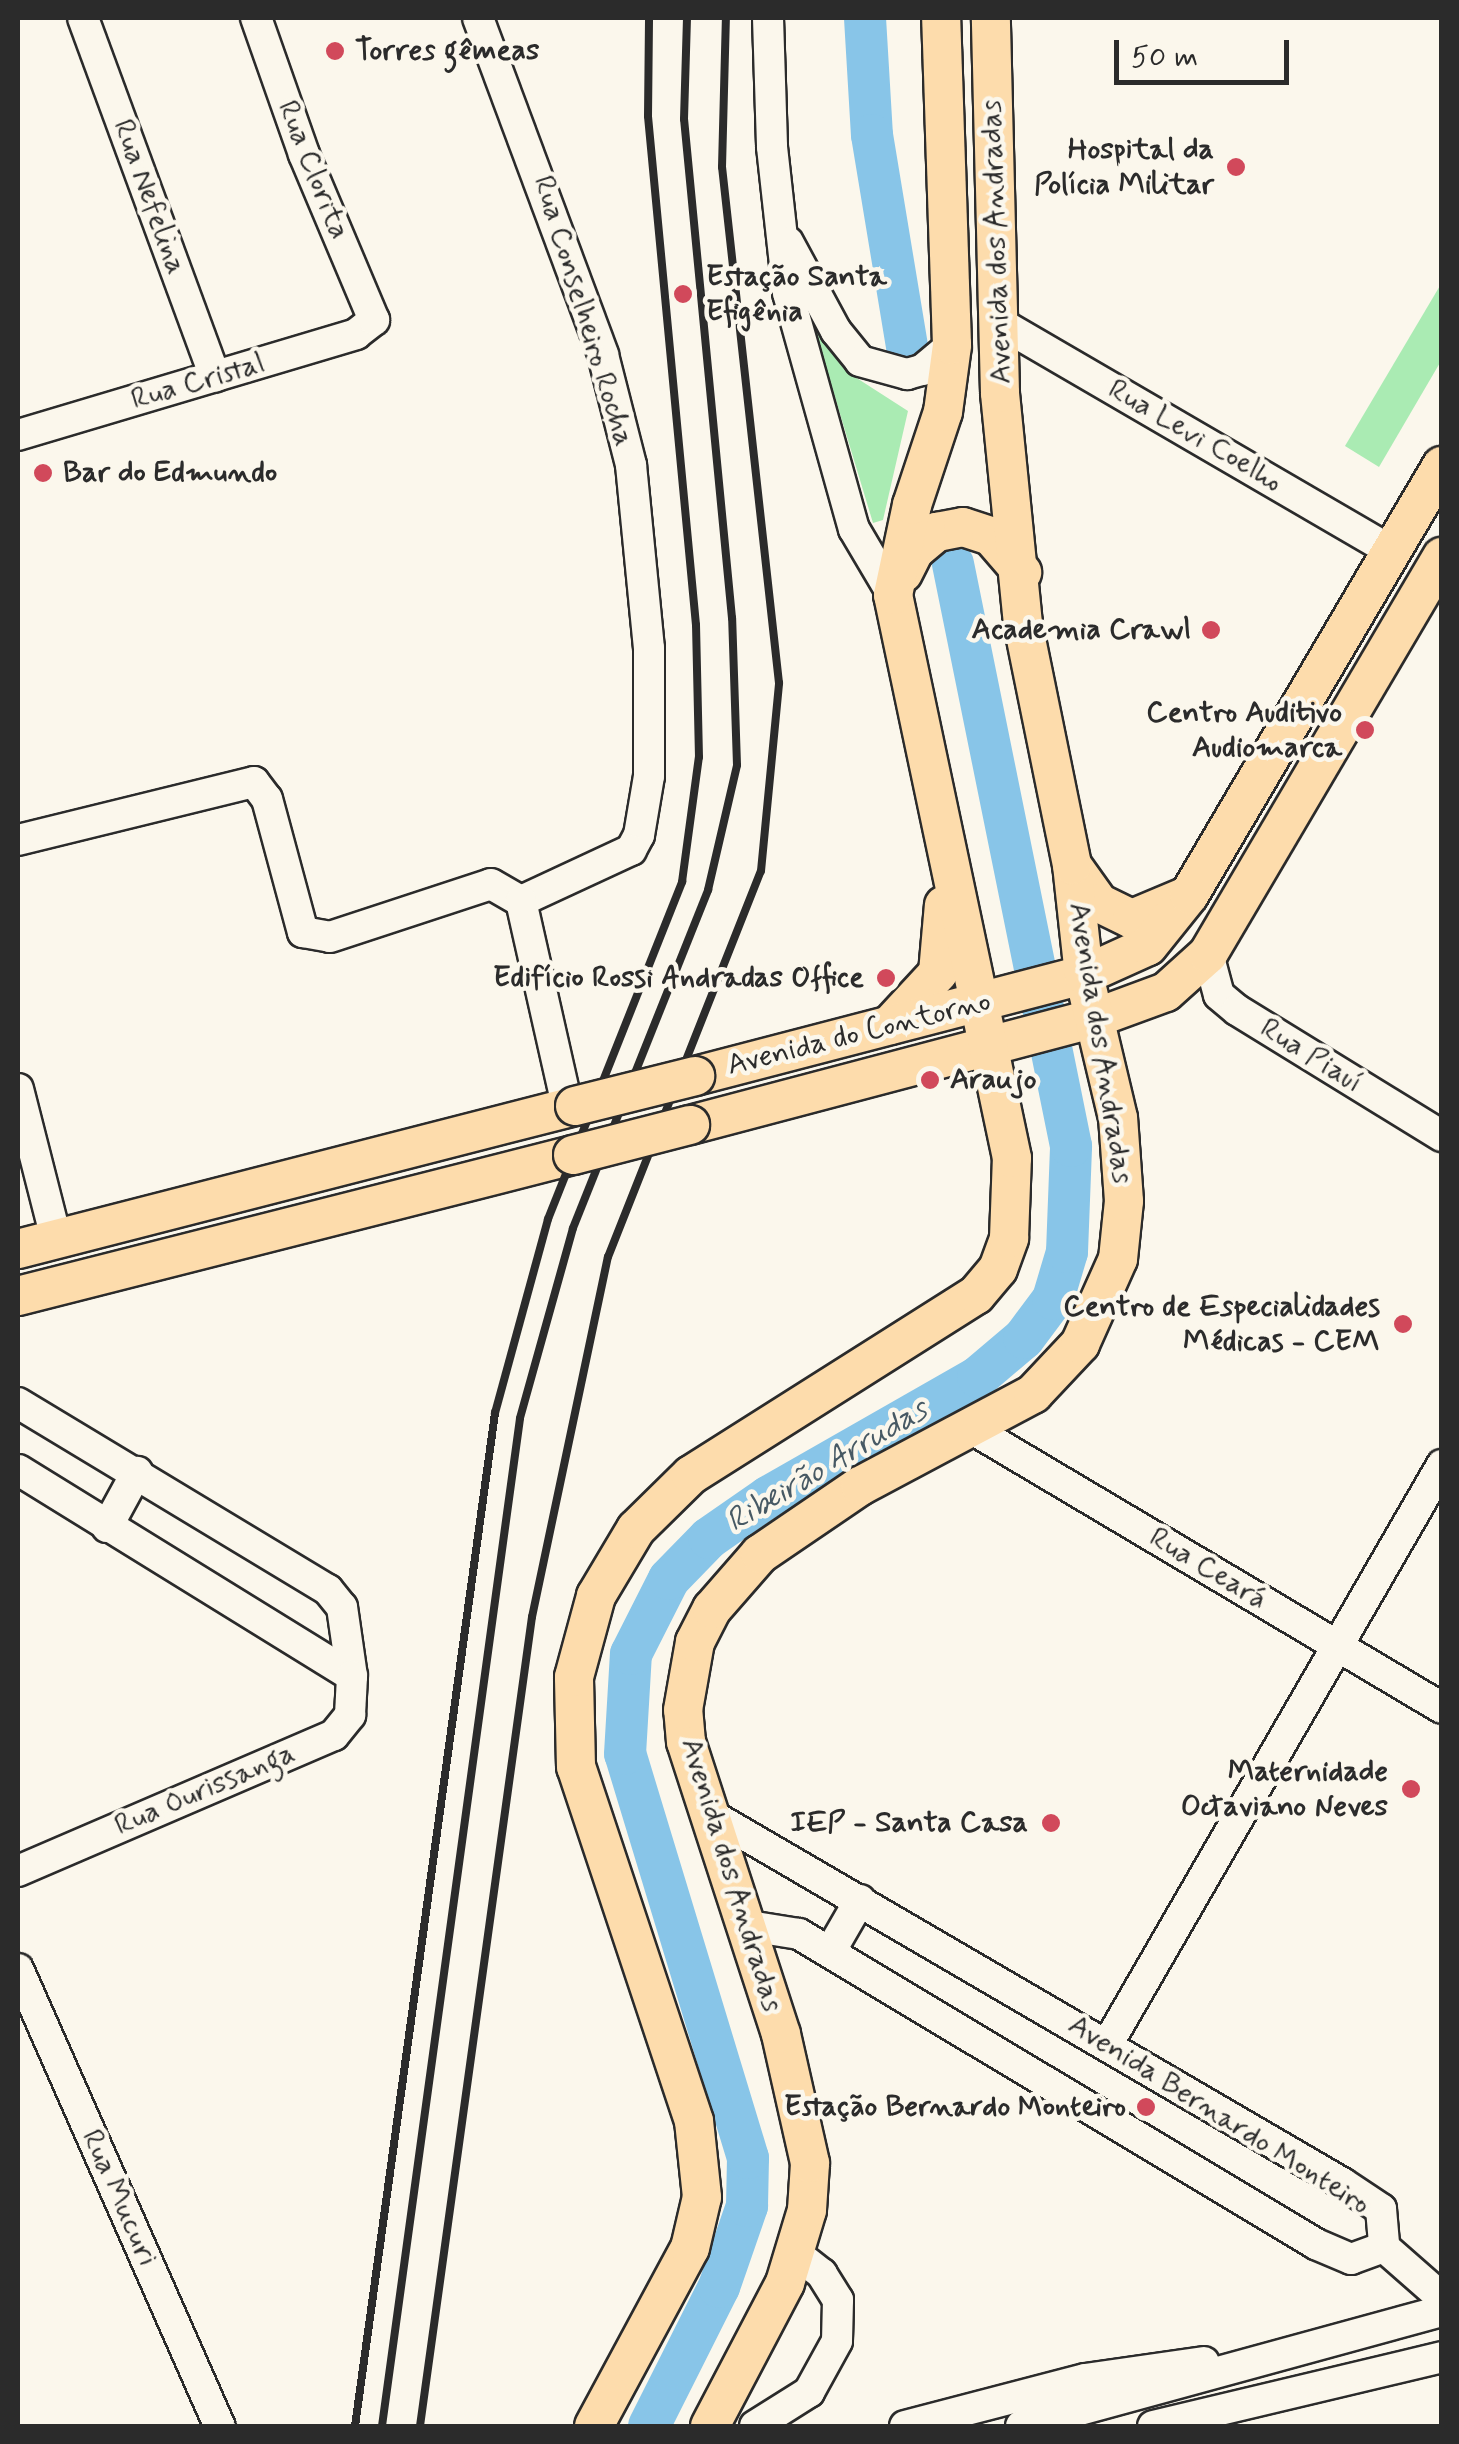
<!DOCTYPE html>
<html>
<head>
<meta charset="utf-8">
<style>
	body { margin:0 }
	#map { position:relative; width:1459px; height:2444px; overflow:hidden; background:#fbf7ec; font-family:Mynerve,sans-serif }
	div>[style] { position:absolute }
	.green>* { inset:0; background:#aaebb3 }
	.river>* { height:42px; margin:-21px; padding:0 21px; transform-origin:21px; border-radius:21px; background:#88c5e8 }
	.roads { filter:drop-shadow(2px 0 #2b2b2b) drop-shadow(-2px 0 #2b2b2b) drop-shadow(0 2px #2b2b2b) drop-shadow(0 -2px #2b2b2b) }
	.minor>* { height:30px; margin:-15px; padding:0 15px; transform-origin:15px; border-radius:15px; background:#fbf7ec }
	.major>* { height:38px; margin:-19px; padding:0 19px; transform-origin:19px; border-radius:19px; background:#fddcac }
	.rail>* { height:8px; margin:-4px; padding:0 4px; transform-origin:4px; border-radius:4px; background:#2b2b2b }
	.bridges { filter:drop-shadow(2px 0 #2b2b2b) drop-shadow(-2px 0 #2b2b2b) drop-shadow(0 2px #2b2b2b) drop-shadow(0 -2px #2b2b2b) }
	.major-bridge>* { height:38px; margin:-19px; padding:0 19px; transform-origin:19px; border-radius:19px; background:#fddcac }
	.dots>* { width:28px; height:28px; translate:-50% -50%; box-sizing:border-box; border:5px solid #fbf7ec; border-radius:50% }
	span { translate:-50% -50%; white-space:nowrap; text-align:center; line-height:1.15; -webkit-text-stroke:9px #fbf7ec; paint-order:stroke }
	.poi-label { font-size:30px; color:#2b2b2b; font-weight:700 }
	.left { translate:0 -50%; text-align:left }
	.right { translate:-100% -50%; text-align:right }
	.street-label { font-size:30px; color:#2b2b2b }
	.water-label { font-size:32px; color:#475964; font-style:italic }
	.frame { position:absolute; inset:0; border:20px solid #2b2b2b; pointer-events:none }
	.scale { position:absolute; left:1114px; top:40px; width:175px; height:45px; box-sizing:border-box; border:5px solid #2b2b2b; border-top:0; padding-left:12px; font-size:30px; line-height:35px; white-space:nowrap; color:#2b2b2b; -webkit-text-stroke:8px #fbf7ec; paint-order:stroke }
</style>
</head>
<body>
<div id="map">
	<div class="green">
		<i style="clip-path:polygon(1441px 284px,1441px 361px,1379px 467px,1345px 446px)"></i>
		<i style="clip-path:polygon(820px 330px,852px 375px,908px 411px,883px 520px,873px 523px,815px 331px)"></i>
	</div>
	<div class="river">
		<i style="left:865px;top:18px;width:117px;rotate:86.6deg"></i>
		<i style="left:872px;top:135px;width:220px;rotate:80.6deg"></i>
		<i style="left:649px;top:2426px;width:156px;rotate:-63.3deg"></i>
		<i style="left:719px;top:2287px;width:86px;rotate:-70.9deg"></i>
		<i style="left:747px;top:2206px;width:48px;rotate:-88.8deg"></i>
		<i style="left:748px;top:2158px;width:422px;rotate:-106.9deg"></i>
		<i style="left:625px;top:1754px;width:100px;rotate:-86.6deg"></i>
		<i style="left:631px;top:1654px;width:84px;rotate:-63.1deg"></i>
		<i style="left:669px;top:1579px;width:57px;rotate:-45.7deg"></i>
		<i style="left:709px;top:1538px;width:72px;rotate:-34.8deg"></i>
		<i style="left:768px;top:1497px;width:242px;rotate:-29.7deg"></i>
		<i style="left:978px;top:1377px;width:60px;rotate:-40.3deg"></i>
		<i style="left:1024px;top:1338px;width:49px;rotate:-53.4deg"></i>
		<i style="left:1053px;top:1299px;width:49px;rotate:-73.4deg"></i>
		<i style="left:1067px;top:1252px;width:106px;rotate:-87.8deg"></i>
		<i style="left:1071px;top:1146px;width:594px;rotate:-101.46deg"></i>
	</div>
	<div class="roads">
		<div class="minor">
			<i style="left:83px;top:18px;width:382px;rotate:69.8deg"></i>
			<i style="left:478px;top:18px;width:359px;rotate:69.6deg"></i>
			<i style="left:603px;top:355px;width:114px;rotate:75.7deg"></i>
			<i style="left:631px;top:465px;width:184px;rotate:84.4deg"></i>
			<i style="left:649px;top:648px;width:128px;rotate:90deg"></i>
			<i style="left:649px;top:776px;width:60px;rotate:99.6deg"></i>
			<i style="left:639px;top:835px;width:17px;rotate:118deg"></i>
			<i style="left:631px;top:850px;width:121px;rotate:155.1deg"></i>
			<i style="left:768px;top:18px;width:129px;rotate:88.2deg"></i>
			<i style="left:772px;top:147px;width:147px;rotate:83.7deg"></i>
			<i style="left:788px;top:293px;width:245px;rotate:74.4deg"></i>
			<i style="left:854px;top:529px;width:77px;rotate:59.4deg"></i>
			<i style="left:788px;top:242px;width:101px;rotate:61.7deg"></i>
			<i style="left:836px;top:331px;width:38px;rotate:51deg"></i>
			<i style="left:860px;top:361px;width:49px;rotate:15.5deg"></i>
			<i style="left:907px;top:374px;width:16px;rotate:-15deg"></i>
			<i style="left:922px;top:370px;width:39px;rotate:-40deg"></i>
			<i style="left:998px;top:322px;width:455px;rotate:30.2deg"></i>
			<i style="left:18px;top:435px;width:353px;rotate:-16.6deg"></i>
			<i style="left:356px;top:334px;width:23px;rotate:-38deg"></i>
			<i style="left:374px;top:320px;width:180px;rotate:-112.9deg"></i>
			<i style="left:304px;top:154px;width:144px;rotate:-109.4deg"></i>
			<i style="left:18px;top:840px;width:243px;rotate:-13.8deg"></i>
			<i style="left:254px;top:782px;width:21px;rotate:53deg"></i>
			<i style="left:267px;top:799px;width:138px;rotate:74.9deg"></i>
			<i style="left:303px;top:932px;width:27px;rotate:10deg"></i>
			<i style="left:330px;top:937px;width:169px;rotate:-18.2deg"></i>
			<i style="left:491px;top:884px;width:34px;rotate:30deg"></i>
			<i style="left:521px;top:901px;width:213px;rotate:77.3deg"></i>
			<i style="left:1208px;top:954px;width:42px;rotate:75deg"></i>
			<i style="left:1219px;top:995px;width:23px;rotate:40deg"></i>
			<i style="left:1237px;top:1010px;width:241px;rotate:31.6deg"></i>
			<i style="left:18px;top:1089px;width:154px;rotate:75.7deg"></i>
			<i style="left:18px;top:1403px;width:362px;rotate:31.1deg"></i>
			<i style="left:328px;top:1590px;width:22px;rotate:51deg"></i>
			<i style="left:342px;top:1607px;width:70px;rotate:81.8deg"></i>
			<i style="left:352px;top:1676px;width:392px;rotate:-148.3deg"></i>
			<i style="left:974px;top:1430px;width:544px;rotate:30.71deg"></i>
			<i style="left:107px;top:1527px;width:63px;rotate:-61.4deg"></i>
			<i style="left:706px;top:1812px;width:736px;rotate:30.26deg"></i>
			<i style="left:1342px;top:2183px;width:47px;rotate:33.7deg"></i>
			<i style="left:1381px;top:2209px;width:38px;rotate:85deg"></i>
			<i style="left:1384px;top:2247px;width:35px;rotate:160deg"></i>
			<i style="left:1351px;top:2259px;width:38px;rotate:-157deg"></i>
			<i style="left:1316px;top:2244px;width:603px;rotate:-149.05deg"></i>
			<i style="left:799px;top:1934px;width:57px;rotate:-170.9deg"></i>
			<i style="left:18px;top:1871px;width:344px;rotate:-23.3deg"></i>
			<i style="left:334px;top:1735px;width:26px;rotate:-51deg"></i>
			<i style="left:350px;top:1715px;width:39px;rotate:-87deg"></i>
			<i style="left:830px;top:1952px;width:60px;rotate:-60deg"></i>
			<i style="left:18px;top:1969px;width:500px;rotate:66.2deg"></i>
			<i style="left:1107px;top:2045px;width:670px;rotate:-59.99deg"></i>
			<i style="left:1384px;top:2247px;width:77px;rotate:41.3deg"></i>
			<i style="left:755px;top:2426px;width:64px;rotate:-32.2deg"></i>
			<i style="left:809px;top:2392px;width:58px;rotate:-61.2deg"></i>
			<i style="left:837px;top:2341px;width:41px;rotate:-88.6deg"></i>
			<i style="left:838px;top:2300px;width:31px;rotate:-122deg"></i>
			<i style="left:822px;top:2274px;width:36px;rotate:-142deg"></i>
			<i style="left:905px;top:2426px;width:186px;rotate:-14.6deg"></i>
			<i style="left:1085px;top:2379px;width:120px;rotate:-8.1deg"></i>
			<i style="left:1021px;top:2426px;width:436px;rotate:-15.3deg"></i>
			<i style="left:1153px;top:2426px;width:297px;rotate:-13.4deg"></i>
		</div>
		<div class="major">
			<i style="left:903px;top:573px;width:25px;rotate:-63deg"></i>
			<i style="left:914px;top:551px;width:30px;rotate:-40deg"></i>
			<i style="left:937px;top:532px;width:26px;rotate:-11deg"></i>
			<i style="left:963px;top:527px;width:29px;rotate:18deg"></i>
			<i style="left:991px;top:536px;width:48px;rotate:49.3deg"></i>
			<i style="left:1074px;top:868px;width:43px;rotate:54.5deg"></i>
			<i style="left:1099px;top:903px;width:37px;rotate:26deg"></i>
			<i style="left:1132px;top:919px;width:60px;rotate:-22.7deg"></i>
			<i style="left:890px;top:1025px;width:71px;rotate:-47.3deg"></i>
			<i style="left:938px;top:973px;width:68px;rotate:-85deg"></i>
			<i style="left:695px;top:1076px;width:402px;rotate:-14.6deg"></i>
			<i style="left:1084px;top:975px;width:70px;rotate:-24.4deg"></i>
			<i style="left:1148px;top:946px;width:65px;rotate:-51.2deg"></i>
			<i style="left:1189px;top:895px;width:498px;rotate:-59.5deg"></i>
			<i style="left:690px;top:1125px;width:422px;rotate:-14.8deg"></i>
			<i style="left:1098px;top:1017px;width:72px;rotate:-20.2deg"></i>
			<i style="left:1166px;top:992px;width:57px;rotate:-42.1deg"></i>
			<i style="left:1208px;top:954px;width:461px;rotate:-59.5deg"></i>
			<i style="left:18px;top:1249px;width:575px;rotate:-14.4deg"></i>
			<i style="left:18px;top:1296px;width:573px;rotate:-14.25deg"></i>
			<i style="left:594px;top:2426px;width:202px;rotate:-61.7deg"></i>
			<i style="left:690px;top:2248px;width:52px;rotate:-76.8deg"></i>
			<i style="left:702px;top:2197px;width:76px;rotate:-96deg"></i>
			<i style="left:694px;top:2121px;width:373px;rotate:-108.4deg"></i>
			<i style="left:576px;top:1767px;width:90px;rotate:-91.3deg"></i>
			<i style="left:574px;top:1677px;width:84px;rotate:-74.8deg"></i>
			<i style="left:596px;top:1596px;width:78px;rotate:-59.2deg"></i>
			<i style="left:636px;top:1529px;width:77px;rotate:-44.5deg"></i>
			<i style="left:691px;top:1475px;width:337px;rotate:-32.3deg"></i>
			<i style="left:976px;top:1295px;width:34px;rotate:-50deg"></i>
			<i style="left:998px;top:1269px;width:33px;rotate:-70deg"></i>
			<i style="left:1009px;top:1238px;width:80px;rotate:-87.9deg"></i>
			<i style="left:1012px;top:1158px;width:575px;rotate:-101.93deg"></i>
			<i style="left:893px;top:595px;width:92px;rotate:-78.1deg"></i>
			<i style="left:912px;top:505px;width:98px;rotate:-71.6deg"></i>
			<i style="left:943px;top:412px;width:68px;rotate:-82.3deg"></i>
			<i style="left:952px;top:345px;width:327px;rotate:-91.9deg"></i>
			<i style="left:710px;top:2426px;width:161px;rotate:-62.3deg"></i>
			<i style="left:785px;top:2283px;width:76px;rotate:-73.2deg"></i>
			<i style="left:807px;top:2210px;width:47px;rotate:-86.3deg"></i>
			<i style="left:810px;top:2163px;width:132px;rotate:-102.7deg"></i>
			<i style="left:781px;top:2034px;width:307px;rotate:-108deg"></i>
			<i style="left:686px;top:1742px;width:32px;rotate:-95deg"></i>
			<i style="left:683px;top:1710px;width:69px;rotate:-80deg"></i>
			<i style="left:695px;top:1642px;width:37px;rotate:-63deg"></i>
			<i style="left:712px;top:1609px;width:73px;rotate:-48.9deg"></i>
			<i style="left:760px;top:1554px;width:121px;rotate:-34.2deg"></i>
			<i style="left:860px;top:1486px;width:196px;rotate:-28deg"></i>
			<i style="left:1033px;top:1394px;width:69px;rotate:-46.8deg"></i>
			<i style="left:1080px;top:1344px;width:93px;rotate:-65.9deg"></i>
			<i style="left:1118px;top:1259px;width:58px;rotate:-84.1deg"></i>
			<i style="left:1124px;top:1201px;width:83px;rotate:-94.1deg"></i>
			<i style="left:1118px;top:1118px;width:147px;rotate:-103.4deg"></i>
			<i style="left:1084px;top:975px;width:111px;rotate:-96.2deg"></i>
			<i style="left:1072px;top:865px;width:246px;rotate:-101.5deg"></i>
			<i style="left:1023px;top:624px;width:232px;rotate:-95.7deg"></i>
			<i style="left:1000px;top:393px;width:375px;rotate:-91.4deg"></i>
		</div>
	</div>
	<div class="rail">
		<i style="left:355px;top:2426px;width:1023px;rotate:-82.13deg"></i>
		<i style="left:495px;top:1413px;width:201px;rotate:-74.7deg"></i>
		<i style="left:548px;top:1219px;width:363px;rotate:-68.3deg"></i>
		<i style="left:682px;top:882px;width:126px;rotate:-82.3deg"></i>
		<i style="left:699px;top:757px;width:132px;rotate:-91.3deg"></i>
		<i style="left:696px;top:625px;width:511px;rotate:-95.39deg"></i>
		<i style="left:648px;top:116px;width:98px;rotate:-89.4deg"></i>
		<i style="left:382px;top:2426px;width:1017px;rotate:-82.2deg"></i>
		<i style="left:520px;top:1418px;width:197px;rotate:-74.4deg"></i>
		<i style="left:573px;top:1228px;width:364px;rotate:-68.2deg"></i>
		<i style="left:708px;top:890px;width:128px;rotate:-76.9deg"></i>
		<i style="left:737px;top:765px;width:147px;rotate:-91.9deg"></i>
		<i style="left:732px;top:618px;width:501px;rotate:-95.49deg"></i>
		<i style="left:684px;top:119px;width:101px;rotate:-88.3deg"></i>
		<i style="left:420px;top:2426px;width:817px;rotate:-82.12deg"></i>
		<i style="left:532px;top:1617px;width:368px;rotate:-78.1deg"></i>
		<i style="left:608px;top:1257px;width:415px;rotate:-68.4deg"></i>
		<i style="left:761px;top:871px;width:189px;rotate:-84.5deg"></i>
		<i style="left:779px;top:683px;width:519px;rotate:-96.3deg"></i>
		<i style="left:722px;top:167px;width:149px;rotate:-88.5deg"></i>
	</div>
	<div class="bridges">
		<div class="major-bridge">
			<i style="left:575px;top:1106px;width:124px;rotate:-14deg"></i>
			<i style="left:573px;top:1155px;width:121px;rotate:-14.4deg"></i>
		</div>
	</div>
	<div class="dots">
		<i style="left:335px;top:51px;background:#d1495b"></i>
		<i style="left:1236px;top:167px;background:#d1495b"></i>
		<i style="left:683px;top:294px;background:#d1495b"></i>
		<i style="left:43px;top:473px;background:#d1495b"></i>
		<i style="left:1211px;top:630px;background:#d1495b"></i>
		<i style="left:1365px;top:730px;background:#d1495b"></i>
		<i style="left:886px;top:978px;background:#d1495b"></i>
		<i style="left:930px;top:1080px;background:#d1495b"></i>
		<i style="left:1403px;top:1324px;background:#d1495b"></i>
		<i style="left:1411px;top:1789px;background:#d1495b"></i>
		<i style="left:1051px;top:1823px;background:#d1495b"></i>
		<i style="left:1146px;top:2107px;background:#d1495b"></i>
	</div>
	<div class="poi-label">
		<span class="left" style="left:355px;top:51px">Torres gêmeas</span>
		<span class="right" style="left:1214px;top:167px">Hospital da<br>Polícia Militar</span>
		<span class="left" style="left:706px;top:294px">Estação Santa<br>Efigênia</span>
		<span class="left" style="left:63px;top:473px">Bar do Edmundo</span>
		<span class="right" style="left:1191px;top:630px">Academia Crawl</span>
		<span class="right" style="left:1342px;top:730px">Centro Auditivo<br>Audiomarca</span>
		<span class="right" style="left:864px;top:978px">Edifício Rossi Andradas Office</span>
		<span class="left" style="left:950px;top:1080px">Araujo</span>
		<span class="right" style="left:1380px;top:1324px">Centro de Especialidades<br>Médicas - CEM</span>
		<span class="right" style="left:1388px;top:1789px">Maternidade<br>Octaviano Neves</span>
		<span class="right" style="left:1028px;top:1823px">IEP - Santa Casa</span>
		<span class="right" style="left:1126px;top:2107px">Estação Bernardo Monteiro</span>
	</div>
	<div class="street-label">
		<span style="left:313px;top:170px;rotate:68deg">Rua Clorita</span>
		<span style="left:149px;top:197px;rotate:70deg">Rua Nefelina</span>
		<span style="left:997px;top:242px;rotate:-92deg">Avenida dos Andradas</span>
		<span style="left:583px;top:311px;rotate:73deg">Rua Conselheiro Rocha</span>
		<span style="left:198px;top:382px;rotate:-16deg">Rua Cristal</span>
		<span style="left:1195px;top:436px;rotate:30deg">Rua Levi Coelho</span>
		<span style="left:859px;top:1034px;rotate:-14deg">Avenida do Contorno</span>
		<span style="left:1100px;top:1043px;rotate:81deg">Avenida dos Andradas</span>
		<span style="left:1311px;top:1056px;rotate:32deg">Rua Piauí</span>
		<span style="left:1208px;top:1569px;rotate:31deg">Rua Ceará</span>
		<span style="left:205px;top:1790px;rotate:-23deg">Rua Ourissanga</span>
		<span style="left:731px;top:1875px;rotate:73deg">Avenida dos Andradas</span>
		<span style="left:1219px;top:2115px;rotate:32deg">Avenida Bernardo Monteiro</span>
		<span style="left:119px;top:2198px;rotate:66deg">Rua Mucuri</span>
	</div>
	<div class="water-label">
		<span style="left:827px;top:1466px;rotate:-31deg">Ribeirão Arrudas</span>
	</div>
	<div class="frame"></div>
	<div class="scale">50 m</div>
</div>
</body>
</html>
